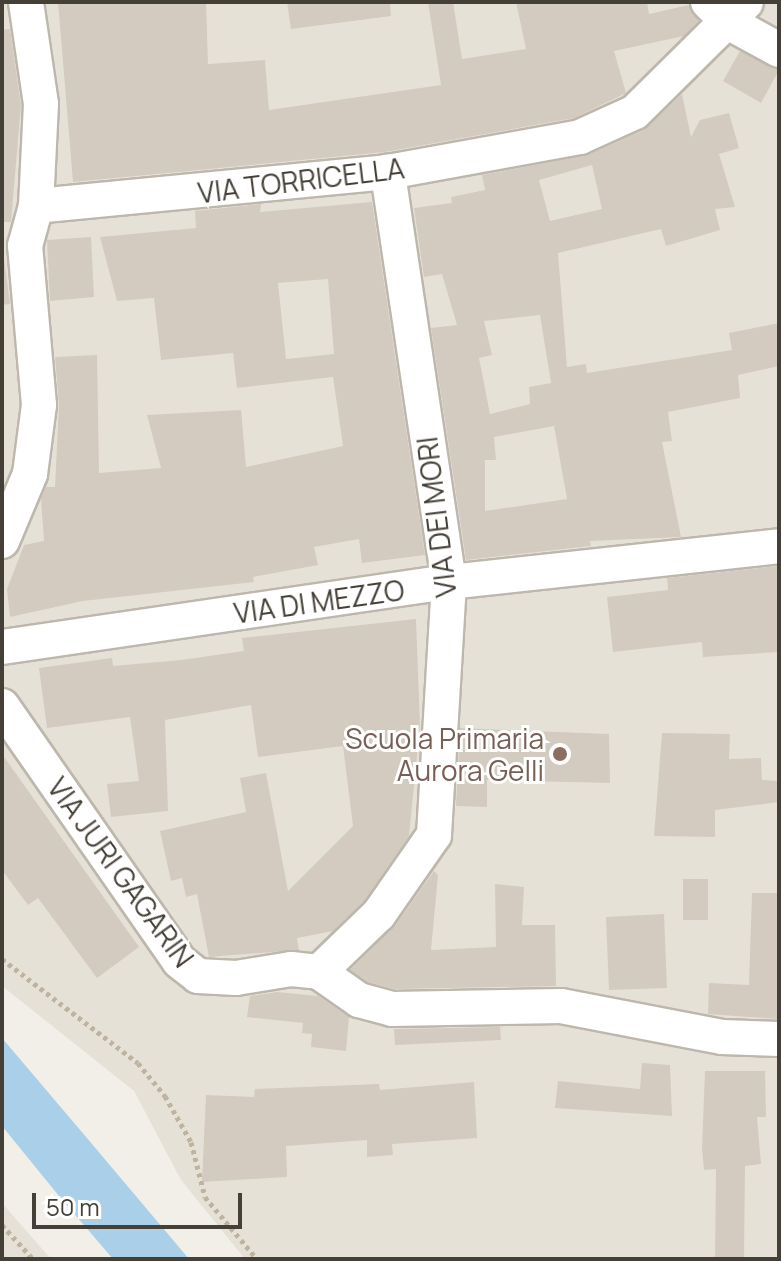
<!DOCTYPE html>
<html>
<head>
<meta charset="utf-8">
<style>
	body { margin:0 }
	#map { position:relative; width:781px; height:1261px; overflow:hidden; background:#f2efe8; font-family:Manrope,sans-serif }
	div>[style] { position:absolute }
	.residential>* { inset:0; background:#e6e1d7 }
	.water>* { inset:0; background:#aacfe9 }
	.building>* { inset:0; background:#d3cbbf }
	.path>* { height:5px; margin-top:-2.5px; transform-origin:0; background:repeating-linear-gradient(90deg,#bdb39e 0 4px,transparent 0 8px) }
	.roads { filter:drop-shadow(2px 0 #bdb7ac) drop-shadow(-2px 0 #bdb7ac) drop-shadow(0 2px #bdb7ac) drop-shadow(0 -2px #bdb7ac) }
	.minor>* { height:34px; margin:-17px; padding:0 17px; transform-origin:17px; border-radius:17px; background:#fff }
	.dots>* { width:22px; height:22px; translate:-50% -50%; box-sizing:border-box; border:4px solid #fff; border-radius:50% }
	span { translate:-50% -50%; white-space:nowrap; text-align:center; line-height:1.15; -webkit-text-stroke:6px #fff; paint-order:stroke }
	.street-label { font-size:28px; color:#454037 }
	.education-label { font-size:28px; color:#785e54 }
	.right { translate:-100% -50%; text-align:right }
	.frame { position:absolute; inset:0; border:4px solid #454037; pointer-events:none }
	.scale { position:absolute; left:32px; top:1193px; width:210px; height:36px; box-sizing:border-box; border:4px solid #454037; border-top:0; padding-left:10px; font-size:24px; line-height:28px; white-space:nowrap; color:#454037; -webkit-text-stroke:6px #fff; paint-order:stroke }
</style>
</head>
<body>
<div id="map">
	<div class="residential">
		<i style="clip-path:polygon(2px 2px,779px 2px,779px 1259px,245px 1259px,181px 1180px,134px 1091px,2px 986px)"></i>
		<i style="clip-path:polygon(2px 1203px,51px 1259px,2px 1259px)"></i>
	</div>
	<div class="water">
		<i style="clip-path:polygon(2px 1038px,81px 1131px,189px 1259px,113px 1259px,59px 1196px,2px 1126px)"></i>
	</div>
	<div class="building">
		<i style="clip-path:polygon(58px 2px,206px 2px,208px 64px,265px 60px,269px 110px,441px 85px,428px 2px,453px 2px,462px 59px,526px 49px,516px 2px,647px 2px,649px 14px,689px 5px,699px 21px,684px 36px,614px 51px,626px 93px,574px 118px,385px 152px,73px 182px)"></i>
		<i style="clip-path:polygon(287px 2px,390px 2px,391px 16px,291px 29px)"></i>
		<i style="clip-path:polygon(10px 29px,21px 105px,11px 222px,2px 222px,2px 30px)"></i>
		<i style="clip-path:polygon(740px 51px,779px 70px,761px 103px,723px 81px)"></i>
		<i style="clip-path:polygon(evenodd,682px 94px,691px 137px,700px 120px,729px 113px,739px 148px,719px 154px,735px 207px,715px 209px,720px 230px,666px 246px,661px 229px,558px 253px,567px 367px,586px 364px,587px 373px,732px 350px,729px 333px,779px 323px,779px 366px,738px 375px,740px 398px,668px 412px,672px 441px,662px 442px,681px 537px,590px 541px,591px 546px,466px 560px,431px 328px,457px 325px,442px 274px,424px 277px,414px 208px,452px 203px,451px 197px,485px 190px,482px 175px,588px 155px,644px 130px,682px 94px,592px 165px,602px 209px,550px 221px,539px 180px,592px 165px,682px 94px,540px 315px,551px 383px,529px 387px,530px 404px,490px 414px,479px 358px,492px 355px,484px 321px,540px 315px,682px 94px,554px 426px,567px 499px,485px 511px,485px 460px,496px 460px,494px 437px,554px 426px)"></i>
		<i style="clip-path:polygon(evenodd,372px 202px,425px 555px,362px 563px,359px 539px,314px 547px,318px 565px,253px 577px,254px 582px,83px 601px,10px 617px,7px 589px,24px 545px,44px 541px,41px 499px,46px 487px,55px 487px,59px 404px,55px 357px,97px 355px,99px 473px,161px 468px,147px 415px,241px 410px,246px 467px,343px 446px,333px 377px,237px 388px,233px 353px,161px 360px,154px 298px,117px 301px,100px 237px,196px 228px,195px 211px,261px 204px,260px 212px,372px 202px,328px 279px,334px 354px,286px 359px,278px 283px,328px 279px)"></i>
		<i style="clip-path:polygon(91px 237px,94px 297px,50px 301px,47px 240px)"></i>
		<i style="clip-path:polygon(2px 242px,10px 304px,2px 305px)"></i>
		<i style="clip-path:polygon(779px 566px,779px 652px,703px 657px,702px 642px,613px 652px,607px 597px,668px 590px,667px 578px)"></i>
		<i style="clip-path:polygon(416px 619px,420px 726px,409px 836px,364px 901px,333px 931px,297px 938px,299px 950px,209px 957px,197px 894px,186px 897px,182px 878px,171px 881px,160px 831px,246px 812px,240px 778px,266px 773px,288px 891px,353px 826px,343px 746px,258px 757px,251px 705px,165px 720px,168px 811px,111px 817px,107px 784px,139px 781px,130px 717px,47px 728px,39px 668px,112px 658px,113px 666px,181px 660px,244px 651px,242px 638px)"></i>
		<i style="clip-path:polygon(460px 728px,609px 734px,610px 783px,487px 780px,487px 807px,456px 806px)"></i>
		<i style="clip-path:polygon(662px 733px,730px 734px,729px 759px,761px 758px,762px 780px,779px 781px,779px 802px,715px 810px,715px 837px,654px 836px)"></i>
		<i style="clip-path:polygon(2px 754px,139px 947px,97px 978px,38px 898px,28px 905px,2px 870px)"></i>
		<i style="clip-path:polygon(434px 871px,438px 875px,431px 950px,496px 947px,495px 884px,524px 887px,522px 925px,555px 925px,556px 986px,394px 989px,368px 982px,350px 970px,395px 926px)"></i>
		<i style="clip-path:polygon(683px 879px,708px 879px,708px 920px,683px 920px)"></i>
		<i style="clip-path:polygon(752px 893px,779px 893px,779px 1019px,708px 1014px,709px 983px,749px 985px)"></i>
		<i style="clip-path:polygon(664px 914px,667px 988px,609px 990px,606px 917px)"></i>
		<i style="clip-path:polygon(277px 992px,318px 996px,349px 1017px,346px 1051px,311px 1047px,312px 1034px,302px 1033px,303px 1023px,247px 1017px,250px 996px)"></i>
		<i style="clip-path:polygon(500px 1027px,501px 1040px,395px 1045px,394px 1029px)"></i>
		<i style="clip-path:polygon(642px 1063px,670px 1065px,672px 1116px,555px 1108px,558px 1081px,640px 1089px)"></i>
		<i style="clip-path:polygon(705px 1071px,765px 1071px,766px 1117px,757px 1117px,761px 1164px,745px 1166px,744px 1259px,715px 1259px,716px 1169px,704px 1170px,702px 1148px)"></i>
		<i style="clip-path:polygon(474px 1082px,477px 1138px,392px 1144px,393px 1155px,367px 1157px,367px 1140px,286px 1146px,287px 1177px,202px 1182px,206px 1095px,254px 1097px,255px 1089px,379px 1084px,380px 1090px)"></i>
	</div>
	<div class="path">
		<i style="left:2px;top:959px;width:171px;rotate:37.4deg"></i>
		<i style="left:138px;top:1063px;width:43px;rotate:50.7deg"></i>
		<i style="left:165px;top:1096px;width:53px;rotate:60.5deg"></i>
		<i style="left:191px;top:1142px;width:57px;rotate:75.7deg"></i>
		<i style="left:205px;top:1197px;width:81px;rotate:50deg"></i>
		<i style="left:2px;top:1225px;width:46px;rotate:47.6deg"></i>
	</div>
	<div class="roads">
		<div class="minor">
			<i style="left:708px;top:2px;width:28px;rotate:45deg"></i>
			<i style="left:728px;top:22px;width:58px;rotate:28.8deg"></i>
			<i style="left:36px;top:206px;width:354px;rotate:-5.5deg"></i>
			<i style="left:388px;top:172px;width:195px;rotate:-10.3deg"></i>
			<i style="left:580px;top:137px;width:60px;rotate:-24.4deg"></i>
			<i style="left:635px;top:112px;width:156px;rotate:-44.7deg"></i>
			<i style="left:2px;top:541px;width:73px;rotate:-67.3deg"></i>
			<i style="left:30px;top:474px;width:70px;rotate:-82.6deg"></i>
			<i style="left:39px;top:405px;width:160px;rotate:-95deg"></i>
			<i style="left:25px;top:246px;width:41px;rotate:-74.6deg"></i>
			<i style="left:36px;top:206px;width:102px;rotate:-87.2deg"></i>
			<i style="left:41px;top:104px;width:103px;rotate:-98.4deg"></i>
			<i style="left:2px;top:647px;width:452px;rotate:-8.3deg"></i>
			<i style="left:449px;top:582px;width:332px;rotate:-6.2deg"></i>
			<i style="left:2px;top:706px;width:310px;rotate:55.2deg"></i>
			<i style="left:179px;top:961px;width:24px;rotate:38deg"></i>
			<i style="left:198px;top:976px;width:38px;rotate:3deg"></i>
			<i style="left:236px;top:978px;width:56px;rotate:-9.3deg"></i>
			<i style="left:291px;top:969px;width:28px;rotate:6deg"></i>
			<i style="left:319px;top:972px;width:49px;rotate:35deg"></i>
			<i style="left:359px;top:1000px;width:34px;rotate:15deg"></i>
			<i style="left:392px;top:1009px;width:169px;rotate:-1deg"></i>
			<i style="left:561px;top:1006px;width:164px;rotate:10.9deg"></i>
			<i style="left:722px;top:1037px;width:57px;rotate:2deg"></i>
			<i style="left:319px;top:972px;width:83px;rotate:-44deg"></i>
			<i style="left:379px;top:914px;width:96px;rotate:-55.2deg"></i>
			<i style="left:434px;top:835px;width:253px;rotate:-86.6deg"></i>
			<i style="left:449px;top:582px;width:415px;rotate:-98.5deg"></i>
		</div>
	</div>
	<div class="dots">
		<i style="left:560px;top:754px;background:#8d6e63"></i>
	</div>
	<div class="street-label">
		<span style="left:301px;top:180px;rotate:-7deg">VIA TORRICELLA</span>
		<span style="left:436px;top:517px;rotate:-97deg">VIA DEI MORI</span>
		<span style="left:319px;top:601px;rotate:-8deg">VIA DI MEZZO</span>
		<span style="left:121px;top:872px;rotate:54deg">VIA JURI GAGARIN</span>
	</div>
	<div class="education-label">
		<span class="right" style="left:544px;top:754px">Scuola Primaria<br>Aurora Gelli</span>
	</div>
	<div class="frame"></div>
	<div class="scale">50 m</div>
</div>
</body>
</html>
